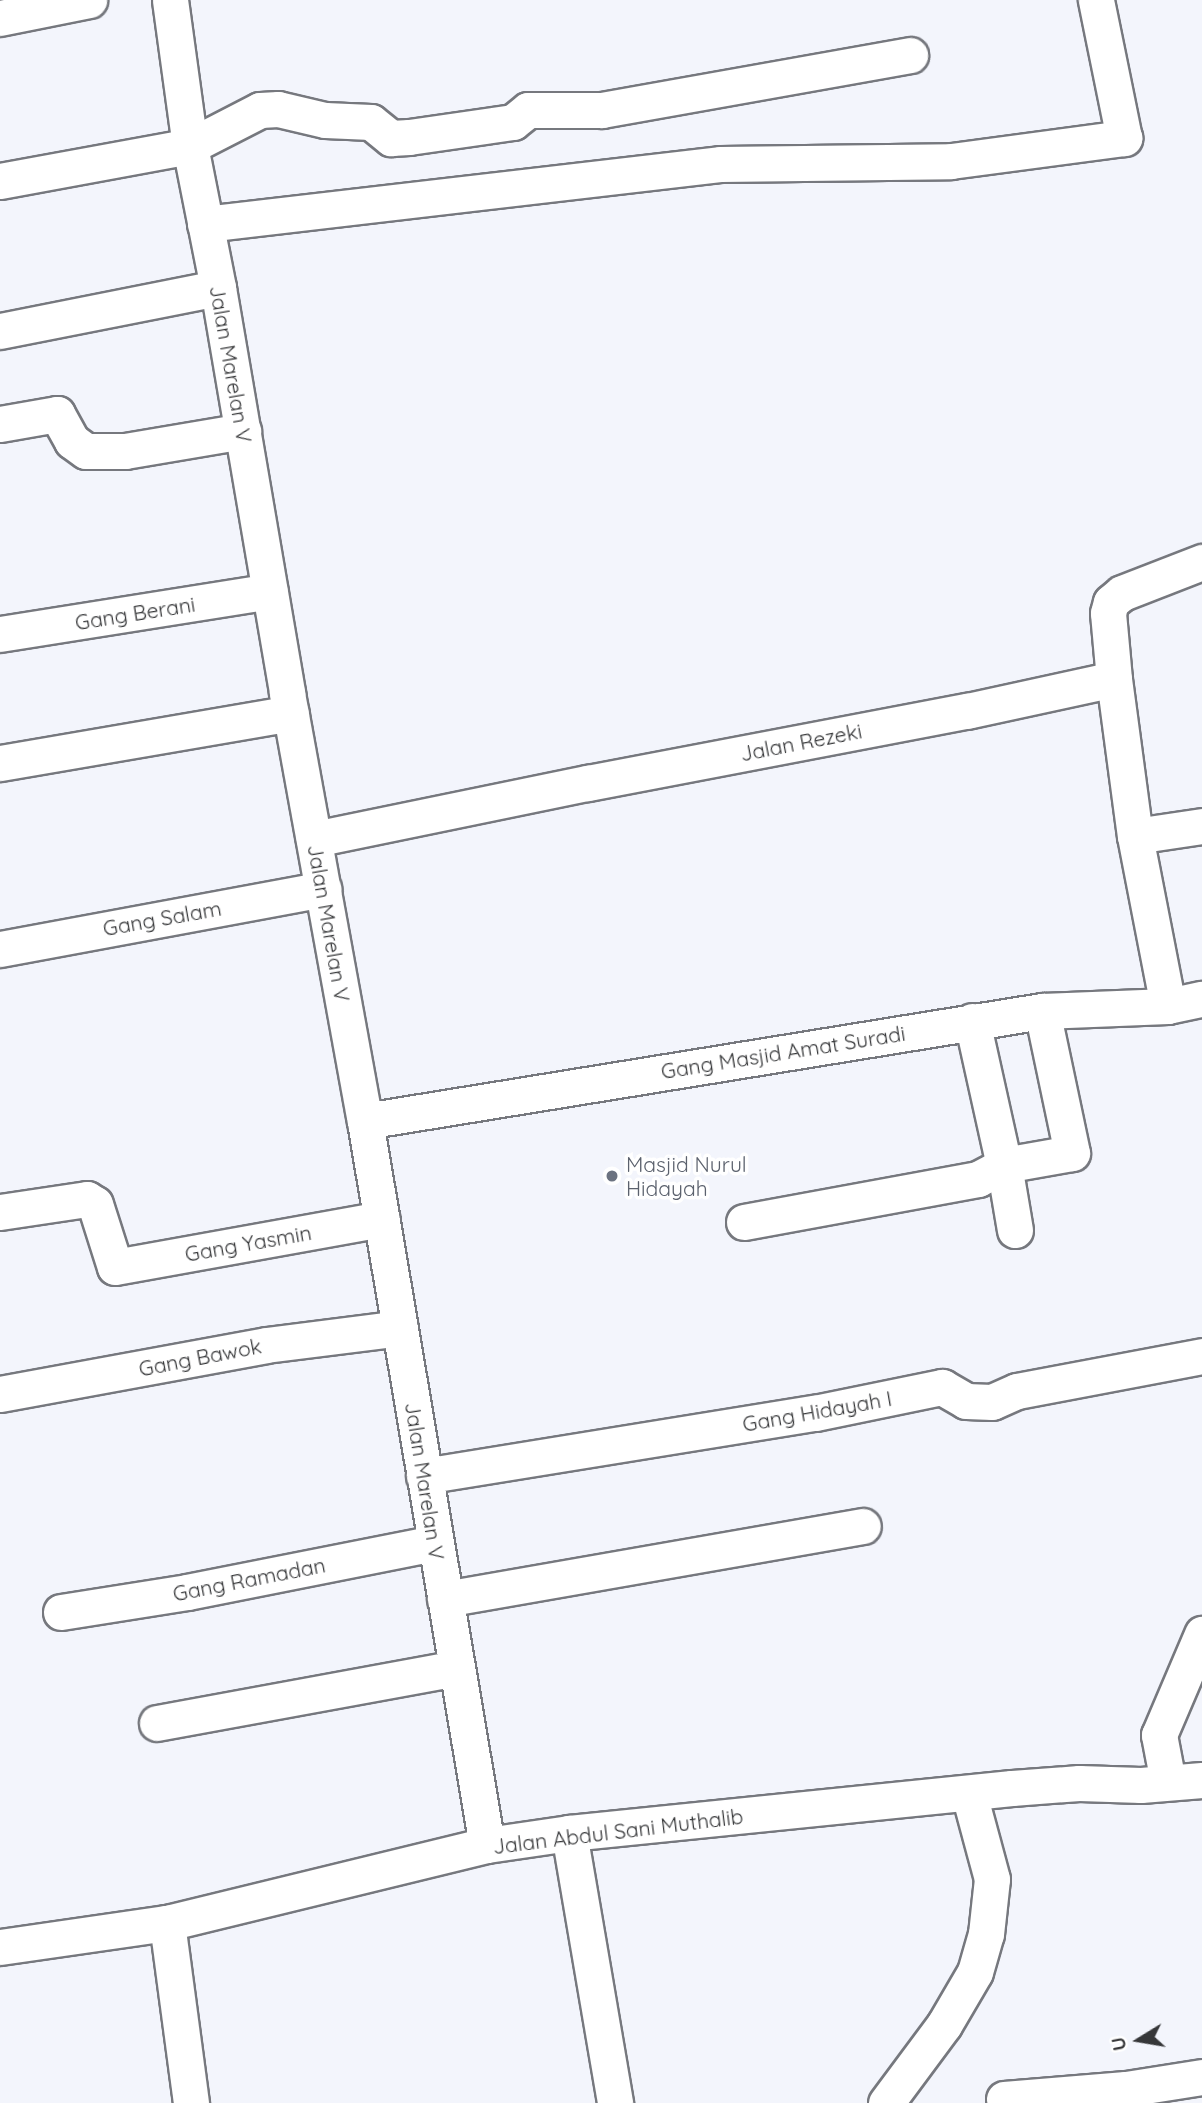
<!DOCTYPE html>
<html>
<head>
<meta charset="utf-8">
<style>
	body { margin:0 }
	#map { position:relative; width:1202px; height:2103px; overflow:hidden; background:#f3f5fc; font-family:Quicksand,sans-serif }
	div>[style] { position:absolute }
	.roads { filter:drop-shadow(2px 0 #76787e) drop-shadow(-2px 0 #76787e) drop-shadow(0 2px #76787e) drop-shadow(0 -2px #76787e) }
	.minor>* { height:35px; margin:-17.5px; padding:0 17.5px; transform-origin:17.5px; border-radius:17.5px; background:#fff }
	.dots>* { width:19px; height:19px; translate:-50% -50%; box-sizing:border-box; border:4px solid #fff; border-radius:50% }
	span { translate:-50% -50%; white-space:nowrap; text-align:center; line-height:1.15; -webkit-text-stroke:7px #fff; paint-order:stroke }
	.street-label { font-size:21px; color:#363739 }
	.worship-label { font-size:21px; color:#5b616d }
	.left { translate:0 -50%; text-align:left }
	.north { position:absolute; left:1104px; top:2005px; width:70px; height:70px; -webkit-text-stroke:5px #fff; paint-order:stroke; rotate:259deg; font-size:19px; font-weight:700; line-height:28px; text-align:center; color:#363739 }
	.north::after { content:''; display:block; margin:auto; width:24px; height:32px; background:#363739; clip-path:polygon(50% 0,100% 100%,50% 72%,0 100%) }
</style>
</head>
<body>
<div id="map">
	<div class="roads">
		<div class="minor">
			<i style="left:170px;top:0;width:147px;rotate:82.2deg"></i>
			<i style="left:190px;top:146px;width:145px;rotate:78.8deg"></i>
			<i style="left:218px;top:288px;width:411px;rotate:80.3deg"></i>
			<i style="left:287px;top:693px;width:435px;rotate:79.7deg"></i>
			<i style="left:365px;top:1121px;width:734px;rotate:80.44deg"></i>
			<i style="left:0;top:18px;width:91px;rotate:-11.4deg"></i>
			<i style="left:0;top:181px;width:193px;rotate:-10.4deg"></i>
			<i style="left:190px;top:146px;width:79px;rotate:-27.2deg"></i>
			<i style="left:260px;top:110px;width:18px;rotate:-3deg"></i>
			<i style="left:278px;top:109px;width:48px;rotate:13.2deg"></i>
			<i style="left:325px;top:120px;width:46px;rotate:2.5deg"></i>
			<i style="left:371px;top:122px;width:26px;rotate:39deg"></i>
			<i style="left:391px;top:138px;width:18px;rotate:-3deg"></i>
			<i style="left:409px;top:137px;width:105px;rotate:-8.2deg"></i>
			<i style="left:513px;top:122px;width:19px;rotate:-39deg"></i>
			<i style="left:528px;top:110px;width:74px"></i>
			<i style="left:602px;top:110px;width:313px;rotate:-10.1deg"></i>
			<i style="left:205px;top:224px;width:518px;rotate:-6.65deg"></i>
			<i style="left:720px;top:164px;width:231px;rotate:-0.7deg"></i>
			<i style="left:951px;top:161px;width:175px;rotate:-7.6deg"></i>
			<i style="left:1124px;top:138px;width:141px;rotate:-101.5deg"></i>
			<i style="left:0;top:331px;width:222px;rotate:-11.2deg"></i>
			<i style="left:0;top:424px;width:58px;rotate:-10deg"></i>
			<i style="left:57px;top:414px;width:31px;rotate:61deg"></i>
			<i style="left:72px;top:441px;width:17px;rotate:36deg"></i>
			<i style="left:86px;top:451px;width:39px"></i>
			<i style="left:125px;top:451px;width:120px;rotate:-9.6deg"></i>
			<i style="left:0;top:634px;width:273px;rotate:-9deg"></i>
			<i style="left:1114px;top:679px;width:158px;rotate:82.4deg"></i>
			<i style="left:1135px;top:836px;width:68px;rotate:-8.5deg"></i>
			<i style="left:0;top:763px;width:295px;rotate:-9.7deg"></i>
			<i style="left:1135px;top:836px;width:173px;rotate:79deg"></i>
			<i style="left:314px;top:839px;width:280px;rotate:-11.6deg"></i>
			<i style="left:588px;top:783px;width:386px;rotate:-10.8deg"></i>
			<i style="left:967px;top:711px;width:150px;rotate:-12.3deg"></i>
			<i style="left:1114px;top:679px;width:66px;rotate:-95.2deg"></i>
			<i style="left:1108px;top:613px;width:11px;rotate:-75deg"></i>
			<i style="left:1111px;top:602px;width:14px;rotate:-39deg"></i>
			<i style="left:1122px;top:593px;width:86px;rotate:-21.2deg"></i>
			<i style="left:0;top:949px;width:329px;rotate:-10.5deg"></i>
			<i style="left:972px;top:1021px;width:148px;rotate:77.5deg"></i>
			<i style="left:1004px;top:1165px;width:66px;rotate:80.4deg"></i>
			<i style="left:365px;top:1121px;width:686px;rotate:-9.23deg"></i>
			<i style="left:1042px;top:1011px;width:126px;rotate:-2.3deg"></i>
			<i style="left:1168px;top:1006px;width:35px;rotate:-12deg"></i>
			<i style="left:0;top:1212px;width:88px;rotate:-8.5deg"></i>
			<i style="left:87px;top:1199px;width:9px;rotate:32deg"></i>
			<i style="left:95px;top:1204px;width:66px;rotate:72.4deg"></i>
			<i style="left:115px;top:1267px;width:271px;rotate:-10.2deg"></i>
			<i style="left:744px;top:1222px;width:238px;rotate:-10.4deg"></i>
			<i style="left:978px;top:1179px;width:30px;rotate:-28deg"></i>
			<i style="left:1004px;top:1165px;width:69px;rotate:-10deg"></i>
			<i style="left:1072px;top:1153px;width:145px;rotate:-101.9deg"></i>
			<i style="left:0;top:1394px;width:270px;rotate:-10.4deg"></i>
			<i style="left:266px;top:1345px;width:135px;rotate:-7.2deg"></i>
			<i style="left:424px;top:1476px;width:396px;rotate:-9.2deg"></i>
			<i style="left:815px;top:1413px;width:130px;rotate:-11.6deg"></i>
			<i style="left:942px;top:1387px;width:28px;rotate:30deg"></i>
			<i style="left:966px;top:1401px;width:26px;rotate:2deg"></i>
			<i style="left:992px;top:1402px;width:27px;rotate:-24deg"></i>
			<i style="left:1017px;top:1391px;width:188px;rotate:-10.7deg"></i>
			<i style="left:445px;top:1599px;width:424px;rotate:-9.9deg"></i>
			<i style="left:61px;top:1612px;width:128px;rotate:-9deg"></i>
			<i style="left:187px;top:1592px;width:253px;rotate:-11.2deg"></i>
			<i style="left:157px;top:1723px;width:304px;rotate:-10.4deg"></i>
			<i style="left:1168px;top:1782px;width:48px;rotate:-100.8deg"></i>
			<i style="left:1159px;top:1735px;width:110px;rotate:-66.9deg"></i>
			<i style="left:569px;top:1833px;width:274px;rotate:80.3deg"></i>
			<i style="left:167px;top:1923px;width:182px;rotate:82.4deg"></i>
			<i style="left:0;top:1947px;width:169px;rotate:-8.2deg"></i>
			<i style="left:167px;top:1923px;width:329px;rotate:-13.7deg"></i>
			<i style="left:487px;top:1845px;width:83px;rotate:-8.3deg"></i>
			<i style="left:569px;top:1833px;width:445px;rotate:-5.8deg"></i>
			<i style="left:1012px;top:1788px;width:67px;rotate:-4.3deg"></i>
			<i style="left:1079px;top:1783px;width:62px;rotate:1.8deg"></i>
			<i style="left:1141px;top:1785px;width:61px;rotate:-4.7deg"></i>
			<i style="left:1004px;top:2099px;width:122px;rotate:-4.7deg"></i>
			<i style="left:1126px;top:2089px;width:77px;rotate:-9deg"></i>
			<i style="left:886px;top:2103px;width:97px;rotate:-53.4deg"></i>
			<i style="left:944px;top:2025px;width:61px;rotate:-59.7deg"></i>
			<i style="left:975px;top:1972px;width:40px;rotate:-74deg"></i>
			<i style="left:986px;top:1934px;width:55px;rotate:-83.8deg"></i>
			<i style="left:992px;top:1879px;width:88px;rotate:-105.1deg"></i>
		</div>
	</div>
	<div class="dots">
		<i style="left:612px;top:1176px;background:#6b7280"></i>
	</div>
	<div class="street-label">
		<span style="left:231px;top:364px;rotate:80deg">Jalan Marelan V</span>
		<span style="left:135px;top:613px;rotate:-9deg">Gang Berani</span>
		<span style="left:801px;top:742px;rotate:-11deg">Jalan Rezeki</span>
		<span style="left:162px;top:918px;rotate:-10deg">Gang Salam</span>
		<span style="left:329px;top:923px;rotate:80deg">Jalan Marelan V</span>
		<span style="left:783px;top:1052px;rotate:-9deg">Gang Masjid Amat Suradi</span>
		<span style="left:248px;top:1243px;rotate:-10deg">Gang Yasmin</span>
		<span style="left:200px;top:1357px;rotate:-11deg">Gang Bawok</span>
		<span style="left:817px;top:1411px;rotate:-10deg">Gang Hidayah I</span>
		<span style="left:425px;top:1481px;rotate:81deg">Jalan Marelan V</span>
		<span style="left:249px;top:1579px;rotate:-11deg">Gang Ramadan</span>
		<span style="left:618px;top:1831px;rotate:-7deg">Jalan Abdul Sani Muthalib</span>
	</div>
	<div class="worship-label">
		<span class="left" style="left:626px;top:1176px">Masjid Nurul<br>Hidayah</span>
	</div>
	<div class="north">U</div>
</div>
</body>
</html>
